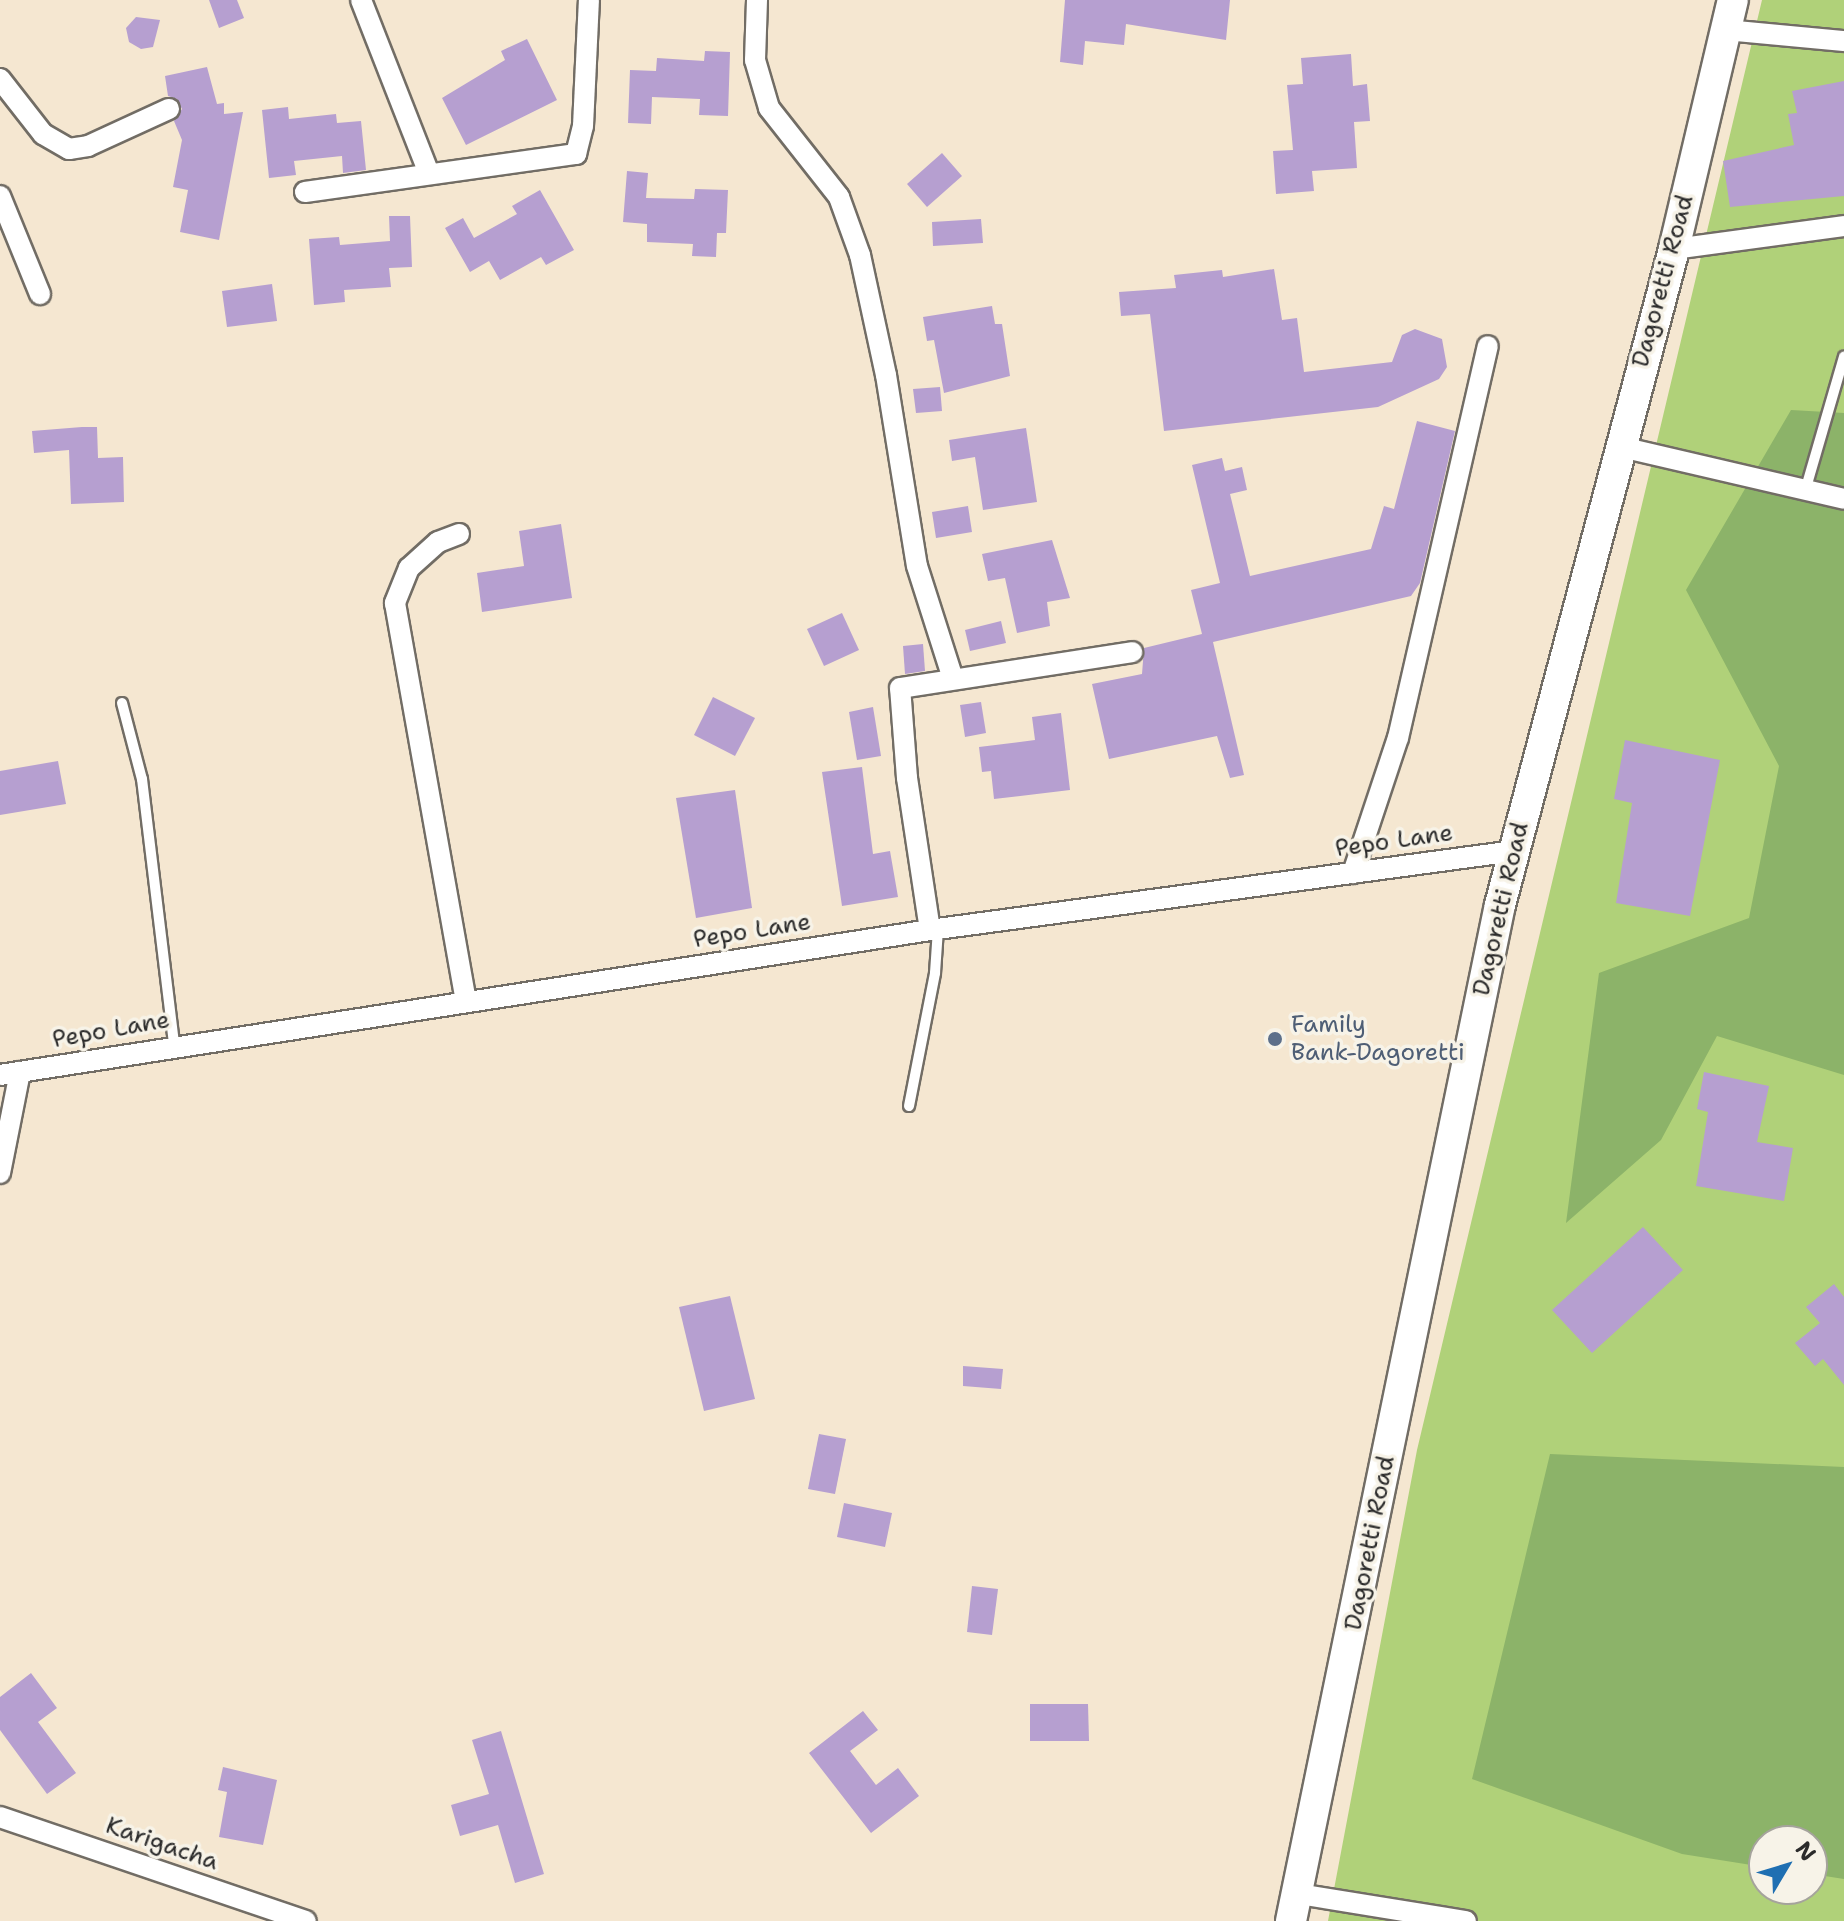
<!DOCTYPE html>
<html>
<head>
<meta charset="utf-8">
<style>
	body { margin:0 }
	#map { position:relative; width:1844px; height:1921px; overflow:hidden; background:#f5e7d1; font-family:"Shantell Sans",sans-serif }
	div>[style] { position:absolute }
	.green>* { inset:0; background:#b0d179 }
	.forest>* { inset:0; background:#8cb369 }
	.building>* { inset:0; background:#b69fd0 }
	.roads { filter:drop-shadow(2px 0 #726d65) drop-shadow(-2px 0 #726d65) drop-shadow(0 2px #726d65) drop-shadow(0 -2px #726d65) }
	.lane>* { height:10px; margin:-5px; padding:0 5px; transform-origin:5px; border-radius:5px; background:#fff }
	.street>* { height:20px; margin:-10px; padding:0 10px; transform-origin:10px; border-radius:10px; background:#fff }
	.secondary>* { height:30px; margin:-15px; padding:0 15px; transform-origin:15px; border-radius:15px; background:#fff }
	.dots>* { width:22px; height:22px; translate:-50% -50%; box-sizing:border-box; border:4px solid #f7f3e8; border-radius:50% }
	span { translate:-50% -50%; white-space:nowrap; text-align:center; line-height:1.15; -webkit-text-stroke:7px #f7f3e8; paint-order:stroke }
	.street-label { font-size:24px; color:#2b2b2b }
	.service-label { font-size:24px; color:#4e5e75 }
	.left { translate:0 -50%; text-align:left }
	.north { position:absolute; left:1748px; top:1825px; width:80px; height:80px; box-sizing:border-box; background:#f7f3e8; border:2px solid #a5a39c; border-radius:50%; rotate:52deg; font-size:22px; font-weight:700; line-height:32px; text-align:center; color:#2b2b2b }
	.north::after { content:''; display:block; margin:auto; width:28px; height:36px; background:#1f6fb2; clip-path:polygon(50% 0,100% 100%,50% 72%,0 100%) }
</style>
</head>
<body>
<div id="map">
	<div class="green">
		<i style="clip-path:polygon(evenodd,1762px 0,1844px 0,1844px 1921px,1328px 1921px,1417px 1450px,1762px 0,1764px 1841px,1812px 1841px,1812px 1889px,1764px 1889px,1764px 1841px)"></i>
	</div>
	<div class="forest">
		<i style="clip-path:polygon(1791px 410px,1844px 413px,1844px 1075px,1717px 1036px,1661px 1140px,1566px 1223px,1599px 973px,1749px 918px,1779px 766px,1686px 590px)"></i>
		<i style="clip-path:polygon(1550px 1454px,1844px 1467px,1844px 1879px,1812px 1874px,1812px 1841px,1764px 1841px,1764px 1867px,1682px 1854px,1472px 1779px)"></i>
	</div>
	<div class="building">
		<i style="clip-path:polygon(209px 0,237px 0,244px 18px,219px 28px)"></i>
		<i style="clip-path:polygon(1065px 0,1230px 0,1226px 40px,1126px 24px,1124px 45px,1085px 41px,1083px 65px,1060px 62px)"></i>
		<i style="clip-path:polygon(136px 17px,160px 20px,153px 47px,141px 49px,129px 42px,126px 28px)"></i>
		<i style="clip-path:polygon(527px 39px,557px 100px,466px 145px,442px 98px,505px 60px,501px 51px)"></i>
		<i style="clip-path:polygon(705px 51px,730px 52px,728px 116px,699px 115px,700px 99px,652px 97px,651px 124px,628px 123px,630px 70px,656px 71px,657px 58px,704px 61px)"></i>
		<i style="clip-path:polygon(1351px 54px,1353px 86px,1367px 84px,1370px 121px,1354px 122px,1357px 168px,1312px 171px,1314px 191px,1276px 194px,1273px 151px,1293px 150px,1287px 85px,1303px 84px,1301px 58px)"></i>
		<i style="clip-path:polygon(207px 67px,217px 104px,224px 103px,224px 114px,243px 112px,219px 240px,180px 232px,188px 190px,173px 187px,182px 140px,174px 121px,182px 109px,177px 99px,168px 96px,165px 76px)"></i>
		<i style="clip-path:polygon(1844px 81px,1844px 196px,1730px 207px,1723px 161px,1794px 145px,1788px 114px,1797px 113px,1792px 91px)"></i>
		<i style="clip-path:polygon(288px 107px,289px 119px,336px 114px,337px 123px,361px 121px,366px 170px,343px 173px,342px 156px,294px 161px,296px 175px,269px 178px,262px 110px)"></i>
		<i style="clip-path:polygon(942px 153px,962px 176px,927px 207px,907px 184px)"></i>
		<i style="clip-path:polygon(627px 171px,648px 173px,646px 198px,694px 199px,695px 189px,728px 190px,726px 233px,717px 233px,716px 257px,692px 256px,693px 244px,647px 242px,647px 224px,623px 222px)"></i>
		<i style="clip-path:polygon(540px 190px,574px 250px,546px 265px,541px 257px,500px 280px,489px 261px,470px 272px,445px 228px,463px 218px,474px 238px,517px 214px,512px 206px)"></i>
		<i style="clip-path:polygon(389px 216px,410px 216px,412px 267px,389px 268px,391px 287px,344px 290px,345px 302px,314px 305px,309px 239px,339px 237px,340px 245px,390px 241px)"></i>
		<i style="clip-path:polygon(981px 219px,983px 243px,933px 246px,932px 222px)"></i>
		<i style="clip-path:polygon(1274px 269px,1282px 320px,1297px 318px,1304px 372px,1392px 362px,1402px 335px,1415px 329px,1442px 339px,1447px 367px,1439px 379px,1378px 407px,1164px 431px,1150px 314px,1121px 316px,1119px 292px,1176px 288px,1174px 275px,1222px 270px,1223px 277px)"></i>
		<i style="clip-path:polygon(272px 284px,277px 321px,227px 327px,222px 291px)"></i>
		<i style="clip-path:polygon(992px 306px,995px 324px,1002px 324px,1010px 376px,944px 393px,934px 340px,927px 341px,923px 317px)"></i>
		<i style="clip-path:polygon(940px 387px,942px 411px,916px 413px,913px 389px)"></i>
		<i style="clip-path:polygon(1417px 421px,1455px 431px,1420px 583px,1411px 596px,1213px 642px,1244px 775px,1230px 778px,1217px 736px,1109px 759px,1092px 684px,1142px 674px,1144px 648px,1202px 634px,1191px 590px,1220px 583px,1192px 465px,1222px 458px,1225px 471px,1242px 467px,1247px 490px,1230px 494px,1250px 576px,1371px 549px,1384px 506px,1394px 509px)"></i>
		<i style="clip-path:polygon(82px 427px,97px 427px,98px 458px,123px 457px,124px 502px,71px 504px,69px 450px,34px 453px,32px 431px)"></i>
		<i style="clip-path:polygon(1026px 428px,1037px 502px,983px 510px,975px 457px,952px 461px,949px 440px)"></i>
		<i style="clip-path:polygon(968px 506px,972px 532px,936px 538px,932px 512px)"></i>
		<i style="clip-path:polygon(561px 524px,572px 598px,482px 612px,477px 573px,524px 566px,519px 531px)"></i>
		<i style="clip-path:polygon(1052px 540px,1070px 598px,1047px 602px,1050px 626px,1017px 633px,1005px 578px,988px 581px,982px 554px)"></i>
		<i style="clip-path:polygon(842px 613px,859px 650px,824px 666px,807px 629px)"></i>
		<i style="clip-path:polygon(1001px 621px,1006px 643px,970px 651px,965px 630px)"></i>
		<i style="clip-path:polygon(923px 644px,925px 671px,905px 674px,903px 646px)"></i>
		<i style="clip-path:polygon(713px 697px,755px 718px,735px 756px,694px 735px)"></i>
		<i style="clip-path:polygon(981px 702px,986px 733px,965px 737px,960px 705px)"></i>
		<i style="clip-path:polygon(873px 707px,881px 756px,857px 760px,849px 712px)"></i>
		<i style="clip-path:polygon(1061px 713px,1070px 790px,994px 799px,991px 771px,982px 772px,979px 747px,1035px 740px,1032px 717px)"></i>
		<i style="clip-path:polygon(1625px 740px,1720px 760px,1690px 916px,1616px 903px,1632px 803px,1614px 799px)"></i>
		<i style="clip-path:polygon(58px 761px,66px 804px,0 815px,0 771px)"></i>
		<i style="clip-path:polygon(862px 767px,873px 854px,890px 851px,898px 897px,842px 906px,822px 772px)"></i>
		<i style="clip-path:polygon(735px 790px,752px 908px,696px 918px,676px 798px)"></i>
		<i style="clip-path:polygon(1704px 1072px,1769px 1086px,1757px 1142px,1793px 1148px,1784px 1201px,1696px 1186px,1708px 1112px,1697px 1109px)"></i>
		<i style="clip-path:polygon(1643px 1227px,1683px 1270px,1592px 1353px,1552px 1310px)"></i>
		<i style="clip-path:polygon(1834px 1284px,1844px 1297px,1844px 1385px,1823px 1359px,1815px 1366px,1795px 1343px,1820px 1323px,1806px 1307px)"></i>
		<i style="clip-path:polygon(730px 1296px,755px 1399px,704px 1411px,679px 1307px)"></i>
		<i style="clip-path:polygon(963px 1366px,1003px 1369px,1001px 1389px,963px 1386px)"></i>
		<i style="clip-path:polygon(819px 1434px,846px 1439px,835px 1494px,808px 1489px)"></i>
		<i style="clip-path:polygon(844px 1503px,892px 1513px,885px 1547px,837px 1537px)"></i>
		<i style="clip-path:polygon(972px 1586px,998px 1589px,992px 1635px,967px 1632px)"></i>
		<i style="clip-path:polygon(31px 1673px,57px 1708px,38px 1722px,76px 1773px,47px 1794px,0 1730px,0 1697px)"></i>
		<i style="clip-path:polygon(1030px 1704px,1088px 1704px,1089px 1741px,1030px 1741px)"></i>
		<i style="clip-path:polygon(863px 1711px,878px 1730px,850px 1751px,876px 1785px,898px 1768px,919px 1796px,871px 1833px,809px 1753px)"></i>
		<i style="clip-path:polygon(501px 1731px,544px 1874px,515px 1883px,498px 1825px,460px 1836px,451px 1805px,489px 1794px,472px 1740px)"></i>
		<i style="clip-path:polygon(223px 1767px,277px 1780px,263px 1845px,219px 1837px,227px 1792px,218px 1790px)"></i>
	</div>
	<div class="roads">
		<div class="lane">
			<i style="left:1805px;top:491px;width:140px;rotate:-73.8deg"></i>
			<i style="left:122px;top:703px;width:79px;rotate:75.3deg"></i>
			<i style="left:142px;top:779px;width:267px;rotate:83.1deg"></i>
			<i style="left:909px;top:1106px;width:136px;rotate:-78.9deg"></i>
			<i style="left:935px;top:973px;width:44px;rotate:-86.1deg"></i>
		</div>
		<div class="street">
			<i style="left:361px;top:0;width:184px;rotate:68.6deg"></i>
			<i style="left:757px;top:0;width:60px;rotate:91.9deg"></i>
			<i style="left:755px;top:60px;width:50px;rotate:73.7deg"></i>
			<i style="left:769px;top:108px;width:113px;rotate:51.8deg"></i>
			<i style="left:839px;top:197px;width:62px;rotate:70.1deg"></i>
			<i style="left:860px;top:255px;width:123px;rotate:77.8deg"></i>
			<i style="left:886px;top:375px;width:193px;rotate:80.8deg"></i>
			<i style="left:917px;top:566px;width:115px;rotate:72.3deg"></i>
			<i style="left:1725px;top:30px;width:120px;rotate:5.3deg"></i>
			<i style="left:0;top:79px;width:70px;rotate:52deg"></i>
			<i style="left:43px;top:134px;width:30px;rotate:30deg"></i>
			<i style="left:69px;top:149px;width:19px;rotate:-9deg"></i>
			<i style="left:88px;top:146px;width:89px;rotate:-24.6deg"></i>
			<i style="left:305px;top:192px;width:274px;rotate:-8deg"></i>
			<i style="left:576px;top:154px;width:29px;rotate:-76deg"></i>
			<i style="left:583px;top:126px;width:126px;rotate:-87.3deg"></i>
			<i style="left:0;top:196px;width:106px;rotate:67.8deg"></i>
			<i style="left:1674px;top:249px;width:172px;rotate:-7.7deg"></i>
			<i style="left:1617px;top:446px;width:233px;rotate:13.1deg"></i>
			<i style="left:459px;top:534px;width:22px;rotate:159deg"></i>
			<i style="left:438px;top:542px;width:39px;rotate:138deg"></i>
			<i style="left:409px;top:568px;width:38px;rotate:112deg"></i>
			<i style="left:395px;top:603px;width:403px;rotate:79.9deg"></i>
			<i style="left:1353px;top:873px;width:142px;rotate:-71.6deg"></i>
			<i style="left:1398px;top:738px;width:402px;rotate:-77.1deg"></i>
			<i style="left:930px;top:930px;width:154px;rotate:-98.6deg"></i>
			<i style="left:907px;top:778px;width:90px;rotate:-94.4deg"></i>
			<i style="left:900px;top:688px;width:235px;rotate:-8.8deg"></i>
			<i style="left:0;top:1075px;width:941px;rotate:-8.86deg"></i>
			<i style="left:930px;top:930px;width:589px;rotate:-7.7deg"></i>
			<i style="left:0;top:1173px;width:103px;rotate:-78.8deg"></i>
			<i style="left:0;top:1817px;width:323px;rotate:18.8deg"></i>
			<i style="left:1299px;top:1894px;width:169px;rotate:9.2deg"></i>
		</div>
		<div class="secondary">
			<i style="left:1291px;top:1921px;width:1037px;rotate:-78.38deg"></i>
			<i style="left:1500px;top:905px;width:679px;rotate:-75.14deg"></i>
			<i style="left:1674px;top:249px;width:256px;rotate:-76.7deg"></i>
		</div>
	</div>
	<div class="dots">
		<i style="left:1275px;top:1039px;background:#5c6f8a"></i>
	</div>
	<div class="street-label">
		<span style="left:1663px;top:281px;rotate:-75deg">Dagoretti Road</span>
		<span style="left:1394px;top:841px;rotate:-8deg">Pepo Lane</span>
		<span style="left:1501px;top:909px;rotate:-77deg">Dagoretti Road</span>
		<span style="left:752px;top:931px;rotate:-9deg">Pepo Lane</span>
		<span style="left:111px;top:1030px;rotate:-10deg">Pepo Lane</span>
		<span style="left:1370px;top:1543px;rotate:-79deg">Dagoretti Road</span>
		<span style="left:162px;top:1844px;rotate:19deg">Karigacha</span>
	</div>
	<div class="service-label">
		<span class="left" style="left:1291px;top:1039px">Family<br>Bank-Dagoretti</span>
	</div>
	<div class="north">N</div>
</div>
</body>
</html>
